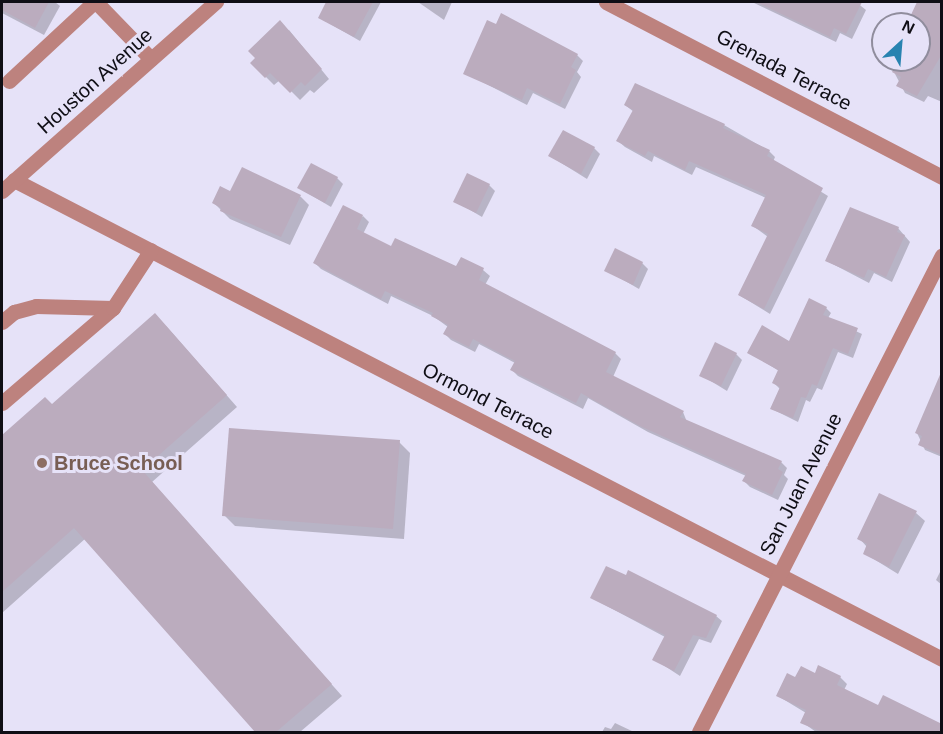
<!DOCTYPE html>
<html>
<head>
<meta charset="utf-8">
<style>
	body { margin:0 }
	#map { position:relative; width:943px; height:734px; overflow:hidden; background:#e6e2f8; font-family:Arial,sans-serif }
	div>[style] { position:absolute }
	.shadow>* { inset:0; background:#0003 }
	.building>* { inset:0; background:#bbacbe }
	.minor>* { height:15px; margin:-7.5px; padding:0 7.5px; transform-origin:7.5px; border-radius:7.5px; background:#bd827e }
	.dots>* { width:16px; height:16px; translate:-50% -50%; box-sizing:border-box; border:3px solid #e6e2f8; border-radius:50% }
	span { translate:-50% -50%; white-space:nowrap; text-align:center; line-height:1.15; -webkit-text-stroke:6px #e6e2f8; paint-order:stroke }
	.street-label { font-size:20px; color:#0f0e15 }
	.education-label { font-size:20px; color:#785e54; font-weight:700 }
	.left { translate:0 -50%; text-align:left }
	.frame { position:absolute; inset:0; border:3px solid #0f0e15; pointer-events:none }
	.north { position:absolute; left:871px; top:12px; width:60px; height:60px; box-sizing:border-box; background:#e6e2f8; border:2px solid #908d9d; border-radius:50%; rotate:26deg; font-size:16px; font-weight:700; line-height:24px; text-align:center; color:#0f0e15 }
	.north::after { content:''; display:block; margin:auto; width:21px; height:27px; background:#2883b0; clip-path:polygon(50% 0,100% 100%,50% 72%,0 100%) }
</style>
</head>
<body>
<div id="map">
	<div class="shadow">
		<i style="clip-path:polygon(2px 2px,55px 2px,60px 6px,44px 35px,2px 13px)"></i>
		<i style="clip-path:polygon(328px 2px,381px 2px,360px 41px,320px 18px)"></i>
		<i style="clip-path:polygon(418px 2px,452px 2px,444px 20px)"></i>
		<i style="clip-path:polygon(752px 2px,856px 2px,866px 10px,852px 39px,840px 33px,836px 42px)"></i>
		<i style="clip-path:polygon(919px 2px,942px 4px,942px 102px,928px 96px,924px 102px,905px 93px,894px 72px,900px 60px,919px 60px,919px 24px,911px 18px)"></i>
		<i style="clip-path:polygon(289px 30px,329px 79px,314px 93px,310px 90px,300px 100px,280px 80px,274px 85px,252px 63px)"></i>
		<i style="clip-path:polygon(577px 55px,583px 61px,577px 72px,581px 77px,565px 109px,533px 93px,527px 105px,465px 73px)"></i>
		<i style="clip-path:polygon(625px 105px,724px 125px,769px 151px,775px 157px,773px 162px,828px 196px,770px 314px,739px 295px,768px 237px,753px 226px,766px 198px,696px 167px,692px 175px,654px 156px,652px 162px,625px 147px,618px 141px,634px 112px)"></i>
		<i style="clip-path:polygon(594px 148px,600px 154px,587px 179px,550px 156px)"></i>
		<i style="clip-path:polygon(242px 169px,301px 197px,309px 205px,290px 245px,230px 219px,214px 203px,231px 193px)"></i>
		<i style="clip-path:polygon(337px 178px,343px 184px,331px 207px,299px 188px)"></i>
		<i style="clip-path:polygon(489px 185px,495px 191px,482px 217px,455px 201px)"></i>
		<i style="clip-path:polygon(363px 216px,369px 222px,363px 234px,392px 248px,457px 268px,462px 259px,483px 270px,490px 276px,485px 285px,615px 353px,621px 359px,613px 377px,683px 412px,687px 422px,781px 462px,787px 468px,784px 475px,788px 479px,778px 500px,750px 487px,744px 481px,746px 476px,648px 432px,588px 398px,583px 409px,518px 376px,512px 370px,515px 363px,479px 344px,475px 352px,451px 340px,445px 334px,448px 327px,433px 316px,391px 296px,388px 304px,321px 269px,315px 263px)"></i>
		<i style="clip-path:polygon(898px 228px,910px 242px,892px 282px,874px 273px,869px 283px,827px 261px)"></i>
		<i style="clip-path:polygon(642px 263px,648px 269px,639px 289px,606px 270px)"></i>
		<i style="clip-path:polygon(826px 308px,831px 313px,828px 318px,862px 334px,853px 358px,838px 352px,822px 390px,817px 388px,810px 402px,806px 400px,798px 422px,772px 409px,780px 389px,774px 383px,779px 371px,749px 352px,790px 343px)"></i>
		<i style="clip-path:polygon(166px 326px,237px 407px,152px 482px,342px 696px,300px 732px,257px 732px,86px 538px,2px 613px,2px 437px,45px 399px,52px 406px)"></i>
		<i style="clip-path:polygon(736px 354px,742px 360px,727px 391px,701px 375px)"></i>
		<i style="clip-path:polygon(942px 372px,942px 457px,925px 450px,917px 433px)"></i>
		<i style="clip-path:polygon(399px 442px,410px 453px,404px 539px,235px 526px,224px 515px)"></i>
		<i style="clip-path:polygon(916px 513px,925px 521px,898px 574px,864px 553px,867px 547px,859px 538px)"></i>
		<i style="clip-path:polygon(942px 568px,942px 585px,936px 580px)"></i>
		<i style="clip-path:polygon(592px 598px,716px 616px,722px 621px,711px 643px,699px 639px,680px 676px,654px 659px,665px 637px)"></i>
		<i style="clip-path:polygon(815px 675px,840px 677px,847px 684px,844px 690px,878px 707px,942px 725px,942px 732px,816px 732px,802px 722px,806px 713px,778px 696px,796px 679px)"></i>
		<i style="clip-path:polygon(615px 723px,634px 732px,602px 732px,605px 727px,611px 729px)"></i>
	</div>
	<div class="building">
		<i style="clip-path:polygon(2px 2px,49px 2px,35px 28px,2px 10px)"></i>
		<i style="clip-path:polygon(326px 2px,373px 2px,354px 37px,318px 18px)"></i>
		<i style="clip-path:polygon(756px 2px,862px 2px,846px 34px,834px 28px,830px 37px)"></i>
		<i style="clip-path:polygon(917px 2px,942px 2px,942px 54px,917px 96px,896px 86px,901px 77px,892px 72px,898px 60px,919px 60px,919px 24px,909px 19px)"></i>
		<i style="clip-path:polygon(501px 13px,578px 54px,571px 67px,576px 70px,560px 104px,527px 88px,522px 100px,463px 74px,487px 20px,496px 24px)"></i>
		<i style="clip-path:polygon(280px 20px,322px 69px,305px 86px,301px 82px,290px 93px,270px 73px,265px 78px,250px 63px,255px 58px,248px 51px)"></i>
		<i style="clip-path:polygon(635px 83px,725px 124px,723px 128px,770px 150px,767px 156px,823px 188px,764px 309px,738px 295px,768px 234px,751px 226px,766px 195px,689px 161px,685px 170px,648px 151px,645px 156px,616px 141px,633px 110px,624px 105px)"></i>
		<i style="clip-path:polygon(563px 130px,595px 147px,581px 174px,548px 156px)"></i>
		<i style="clip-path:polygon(311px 163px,338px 177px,325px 203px,297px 188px)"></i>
		<i style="clip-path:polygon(242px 167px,301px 195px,281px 237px,220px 211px,221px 208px,212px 203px,220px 186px,230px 191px)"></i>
		<i style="clip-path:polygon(467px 173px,490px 184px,476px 213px,453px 202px)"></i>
		<i style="clip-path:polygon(343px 205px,363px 215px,357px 229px,391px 246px,395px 238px,456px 266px,461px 257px,484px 268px,479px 280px,616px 352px,606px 372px,684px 411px,680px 417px,782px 461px,778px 469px,783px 472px,772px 495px,742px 481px,746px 474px,640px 426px,581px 393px,576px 403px,510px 370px,515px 361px,473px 339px,469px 347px,443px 334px,448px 325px,431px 316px,433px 313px,385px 291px,381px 299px,313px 263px)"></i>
		<i style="clip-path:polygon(850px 207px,899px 227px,897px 232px,905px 235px,886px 277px,868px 269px,864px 278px,825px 261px)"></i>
		<i style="clip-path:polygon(615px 248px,643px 262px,633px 285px,604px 271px)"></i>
		<i style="clip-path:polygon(809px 298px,827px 307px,823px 315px,858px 328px,848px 354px,833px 348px,817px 386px,812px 384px,806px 398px,801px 397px,793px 418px,770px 409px,780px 387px,772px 383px,778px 370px,747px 353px,762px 325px,789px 341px)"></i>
		<i style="clip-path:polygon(155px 313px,227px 395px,142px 470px,332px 684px,276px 732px,255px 732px,74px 528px,2px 592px,2px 435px,45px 397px,52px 404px)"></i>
		<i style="clip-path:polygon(715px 342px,737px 353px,721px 386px,699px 376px)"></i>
		<i style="clip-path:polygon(942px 370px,942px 455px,918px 445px,922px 436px,915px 433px)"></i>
		<i style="clip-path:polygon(229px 428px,400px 440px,393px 529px,222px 516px)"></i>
		<i style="clip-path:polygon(879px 493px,917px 511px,889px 567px,863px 554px,867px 544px,857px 539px)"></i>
		<i style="clip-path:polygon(606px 566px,626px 575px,628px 570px,717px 615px,706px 638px,693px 635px,674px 671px,652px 660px,665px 635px,590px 598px)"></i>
		<i style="clip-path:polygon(818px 665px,841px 676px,837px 685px,878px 705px,883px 695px,942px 724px,942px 732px,822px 732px,800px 723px,806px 710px,776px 696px,787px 673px,795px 677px,801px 666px,815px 673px)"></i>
	</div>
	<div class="minor">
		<i style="left:96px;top:2px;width:79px;rotate:46deg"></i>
		<i style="left:606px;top:2px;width:379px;rotate:27.5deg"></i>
		<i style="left:9px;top:81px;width:116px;rotate:-42.9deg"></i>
		<i style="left:14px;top:180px;width:1044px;rotate:27.3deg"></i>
		<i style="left:2px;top:191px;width:286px;rotate:-41.5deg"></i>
		<i style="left:2px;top:322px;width:16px;rotate:-40deg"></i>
		<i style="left:14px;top:312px;width:23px;rotate:-15deg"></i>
		<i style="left:36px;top:306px;width:77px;rotate:1.5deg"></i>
		<i style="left:2px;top:403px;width:146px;rotate:-40.6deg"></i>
		<i style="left:113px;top:308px;width:69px;rotate:-56.8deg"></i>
		<i style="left:699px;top:732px;width:535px;rotate:-63deg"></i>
	</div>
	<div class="dots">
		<i style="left:42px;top:463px;background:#8d6e63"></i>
	</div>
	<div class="street-label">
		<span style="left:784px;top:70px;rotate:28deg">Grenada Terrace</span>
		<span style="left:95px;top:81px;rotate:-42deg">Houston Avenue</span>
		<span style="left:488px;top:401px;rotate:27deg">Ormond Terrace</span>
		<span style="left:801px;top:484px;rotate:-63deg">San Juan Avenue</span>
	</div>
	<div class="education-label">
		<span class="left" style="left:54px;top:463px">Bruce School</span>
	</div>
	<div class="frame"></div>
	<div class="north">N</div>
</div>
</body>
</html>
